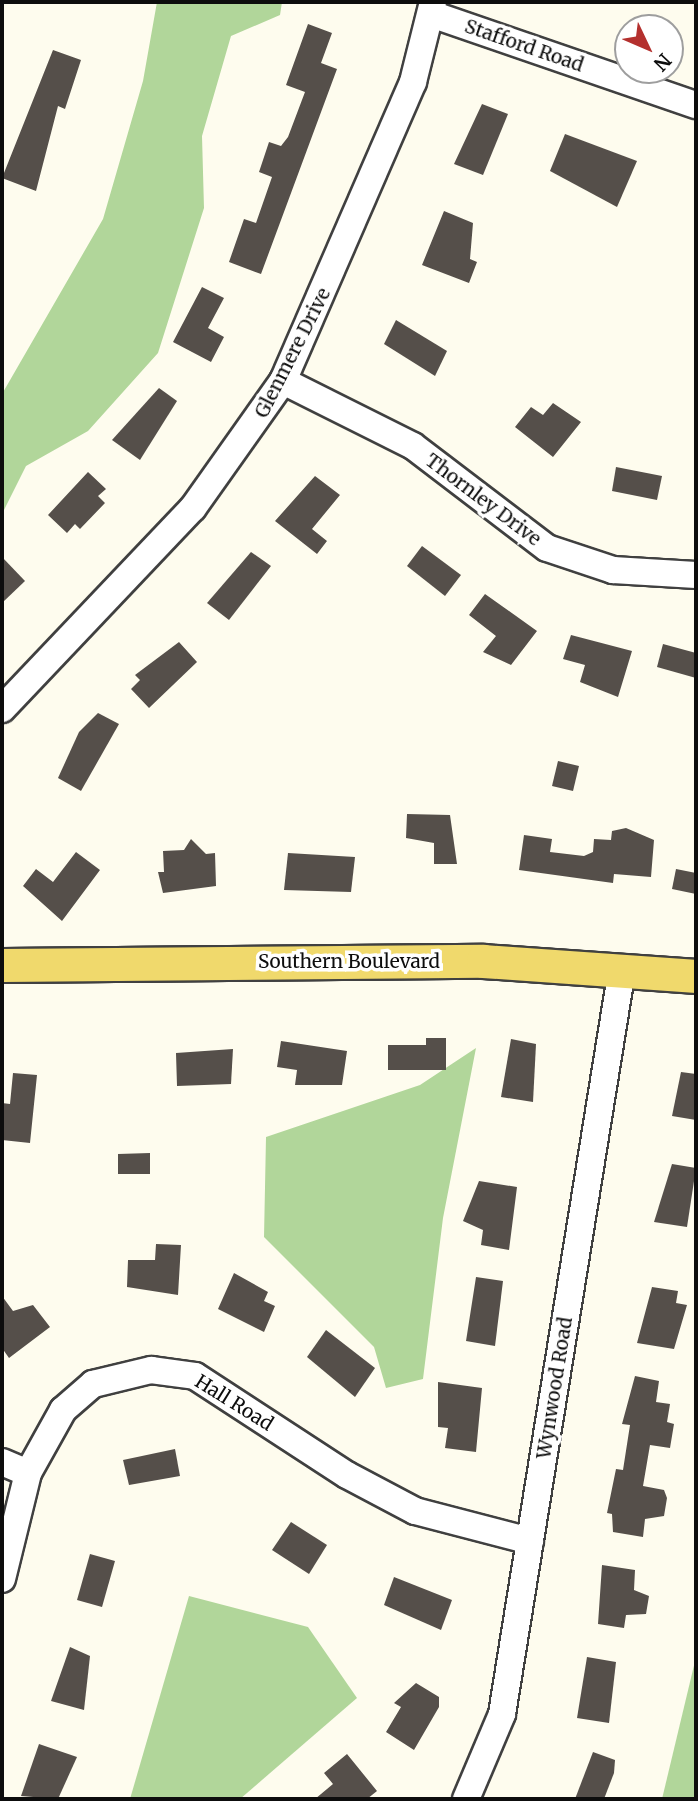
<!DOCTYPE html>
<html>
<head>
<meta charset="utf-8">
<style>
	body { margin:0 }
	#map { position:relative; width:698px; height:1801px; overflow:hidden; background:#fefcee; font-family:Merriweather,serif }
	div>[style] { position:absolute }
	.forest>* { inset:0; background:#b1d69a }
	.building>* { inset:0; background:#554f4a }
	.roads { filter:drop-shadow(2px 0 #404040) drop-shadow(-2px 0 #404040) drop-shadow(0 2px #404040) drop-shadow(0 -2px #404040) }
	.minor>* { height:26px; margin:-13px; padding:0 13px; transform-origin:13px; border-radius:13px; background:#fff }
	.major>* { height:33px; margin:-16.5px; padding:0 16.5px; transform-origin:16.5px; border-radius:16.5px; background:#f0d96c }
	span { translate:-50% -50%; white-space:nowrap; text-align:center; line-height:1.15; -webkit-text-stroke:7px #fff; paint-order:stroke }
	.street-label { font-size:19px; color:#0d0d0d }
	.frame { position:absolute; inset:0; border:4px solid #0d0d0d; pointer-events:none }
	.north { position:absolute; left:614px; top:14px; width:70px; height:70px; box-sizing:border-box; background:#fff; border:2px solid #9e9e9e; border-radius:50%; rotate:134deg; font-size:19px; font-weight:700; line-height:28px; text-align:center; color:#0d0d0d }
	.north::after { content:''; display:block; margin:auto; width:24px; height:32px; background:#b4302e; clip-path:polygon(50% 0,100% 100%,50% 72%,0 100%) }
</style>
</head>
<body>
<div id="map">
	<div class="forest">
		<i style="clip-path:polygon(157px 2px,282px 2px,280px 15px,231px 36px,202px 136px,204px 208px,158px 353px,88px 431px,26px 466px,2px 514px,2px 394px,103px 219px,143px 81px)"></i>
		<i style="clip-path:polygon(476px 1048px,443px 1218px,423px 1379px,386px 1388px,374px 1347px,264px 1237px,266px 1137px,420px 1085px)"></i>
		<i style="clip-path:polygon(189px 1596px,308px 1627px,357px 1698px,240px 1799px,130px 1799px)"></i>
		<i style="clip-path:polygon(696px 1657px,696px 1799px,662px 1799px)"></i>
	</div>
	<div class="building">
		<i style="clip-path:polygon(308px 24px,332px 33px,321px 63px,337px 69px,261px 274px,229px 262px,244px 219px,256px 223px,272px 177px,259px 172px,269px 142px,281px 146px,288px 137px,305px 92px,286px 85px)"></i>
		<i style="clip-path:polygon(53px 50px,81px 60px,65px 109px,58px 106px,36px 191px,2px 178px)"></i>
		<i style="clip-path:polygon(482px 104px,508px 114px,483px 175px,454px 164px)"></i>
		<i style="clip-path:polygon(565px 134px,637px 161px,617px 207px,550px 171px)"></i>
		<i style="clip-path:polygon(444px 211px,473px 223px,470px 259px,477px 262px,469px 283px,422px 265px)"></i>
		<i style="clip-path:polygon(202px 287px,224px 298px,208px 328px,224px 337px,211px 362px,173px 342px)"></i>
		<i style="clip-path:polygon(396px 320px,447px 351px,435px 376px,384px 344px)"></i>
		<i style="clip-path:polygon(159px 388px,177px 401px,140px 460px,112px 440px)"></i>
		<i style="clip-path:polygon(553px 403px,581px 422px,553px 457px,515px 427px,531px 407px,543px 415px)"></i>
		<i style="clip-path:polygon(616px 467px,662px 476px,657px 500px,612px 491px)"></i>
		<i style="clip-path:polygon(88px 472px,106px 489px,98px 496px,105px 503px,80px 529px,75px 524px,67px 533px,48px 515px)"></i>
		<i style="clip-path:polygon(315px 476px,340px 495px,312px 529px,327px 541px,317px 554px,275px 521px)"></i>
		<i style="clip-path:polygon(422px 546px,461px 575px,445px 596px,407px 566px)"></i>
		<i style="clip-path:polygon(251px 552px,271px 566px,229px 620px,207px 603px)"></i>
		<i style="clip-path:polygon(2px 557px,25px 581px,2px 603px)"></i>
		<i style="clip-path:polygon(485px 594px,537px 631px,511px 665px,483px 652px,496px 636px,469px 615px)"></i>
		<i style="clip-path:polygon(571px 635px,632px 651px,618px 697px,580px 682px,585px 665px,563px 659px)"></i>
		<i style="clip-path:polygon(179px 642px,197px 662px,149px 708px,131px 689px,140px 680px,135px 675px)"></i>
		<i style="clip-path:polygon(663px 644px,696px 653px,696px 678px,657px 667px)"></i>
		<i style="clip-path:polygon(98px 713px,119px 724px,81px 791px,58px 778px,79px 732px)"></i>
		<i style="clip-path:polygon(558px 761px,579px 766px,573px 791px,552px 786px)"></i>
		<i style="clip-path:polygon(407px 814px,450px 815px,457px 864px,434px 864px,434px 843px,406px 838px)"></i>
		<i style="clip-path:polygon(626px 828px,654px 840px,651px 877px,614px 874px,613px 883px,519px 870px,524px 835px,552px 839px,550px 852px,584px 856px,593px 852px,594px 839px,611px 840px,612px 831px)"></i>
		<i style="clip-path:polygon(191px 839px,206px 854px,215px 853px,216px 886px,163px 893px,158px 872px,164px 872px,163px 851px,184px 850px)"></i>
		<i style="clip-path:polygon(76px 852px,100px 870px,62px 921px,23px 886px,36px 869px,53px 882px)"></i>
		<i style="clip-path:polygon(288px 853px,355px 857px,351px 892px,284px 890px)"></i>
		<i style="clip-path:polygon(676px 869px,696px 873px,696px 894px,672px 889px)"></i>
		<i style="clip-path:polygon(426px 1038px,446px 1038px,446px 1070px,388px 1070px,388px 1045px,426px 1045px)"></i>
		<i style="clip-path:polygon(511px 1039px,536px 1044px,533px 1102px,501px 1097px)"></i>
		<i style="clip-path:polygon(281px 1041px,347px 1051px,342px 1085px,295px 1085px,297px 1070px,277px 1067px)"></i>
		<i style="clip-path:polygon(233px 1049px,231px 1084px,177px 1086px,176px 1053px)"></i>
		<i style="clip-path:polygon(681px 1072px,696px 1074px,696px 1120px,672px 1116px)"></i>
		<i style="clip-path:polygon(13px 1073px,37px 1075px,30px 1143px,2px 1140px,2px 1103px,10px 1104px)"></i>
		<i style="clip-path:polygon(150px 1153px,150px 1174px,118px 1174px,118px 1154px)"></i>
		<i style="clip-path:polygon(672px 1164px,696px 1168px,687px 1227px,654px 1222px)"></i>
		<i style="clip-path:polygon(479px 1181px,517px 1187px,509px 1250px,481px 1245px,483px 1230px,463px 1221px)"></i>
		<i style="clip-path:polygon(156px 1244px,181px 1245px,178px 1295px,127px 1287px,128px 1260px,155px 1260px)"></i>
		<i style="clip-path:polygon(234px 1273px,268px 1292px,264px 1301px,275px 1306px,264px 1332px,218px 1309px)"></i>
		<i style="clip-path:polygon(476px 1277px,503px 1281px,495px 1346px,466px 1341px)"></i>
		<i style="clip-path:polygon(652px 1287px,678px 1291px,676px 1303px,687px 1305px,674px 1349px,637px 1343px)"></i>
		<i style="clip-path:polygon(2px 1296px,13px 1311px,33px 1305px,50px 1327px,9px 1358px,2px 1348px)"></i>
		<i style="clip-path:polygon(326px 1330px,375px 1368px,355px 1397px,307px 1357px)"></i>
		<i style="clip-path:polygon(635px 1376px,659px 1381px,656px 1402px,670px 1404px,667px 1422px,674px 1424px,670px 1448px,650px 1445px,643px 1486px,664px 1490px,667px 1498px,664px 1516px,645px 1519px,643px 1537px,613px 1532px,612px 1514px,607px 1513px,616px 1469px,623px 1470px,630px 1425px,622px 1424px)"></i>
		<i style="clip-path:polygon(438px 1382px,482px 1388px,476px 1452px,445px 1448px,448px 1428px,438px 1427px)"></i>
		<i style="clip-path:polygon(175px 1449px,180px 1476px,129px 1485px,123px 1460px)"></i>
		<i style="clip-path:polygon(291px 1522px,327px 1545px,309px 1574px,272px 1550px)"></i>
		<i style="clip-path:polygon(90px 1554px,115px 1561px,102px 1607px,77px 1600px)"></i>
		<i style="clip-path:polygon(602px 1565px,635px 1570px,634px 1590px,649px 1596px,646px 1614px,626px 1615px,624px 1628px,598px 1624px)"></i>
		<i style="clip-path:polygon(394px 1577px,452px 1600px,441px 1630px,384px 1605px)"></i>
		<i style="clip-path:polygon(70px 1647px,90px 1656px,84px 1710px,51px 1701px)"></i>
		<i style="clip-path:polygon(587px 1657px,616px 1662px,609px 1723px,577px 1718px)"></i>
		<i style="clip-path:polygon(416px 1683px,439px 1697px,439px 1707px,414px 1750px,386px 1732px,401px 1707px,394px 1703px)"></i>
		<i style="clip-path:polygon(39px 1744px,77px 1757px,58px 1799px,21px 1796px)"></i>
		<i style="clip-path:polygon(593px 1752px,615px 1760px,614px 1773px,604px 1799px,575px 1799px)"></i>
		<i style="clip-path:polygon(347px 1754px,377px 1791px,367px 1799px,315px 1799px,333px 1784px,324px 1773px)"></i>
	</div>
	<div class="roads">
		<div class="minor">
			<i style="left:431px;top:14px;width:280px;rotate:19deg"></i>
			<i style="left:283px;top:381px;width:145px;rotate:26.6deg"></i>
			<i style="left:413px;top:446px;width:168px;rotate:37.3deg"></i>
			<i style="left:547px;top:548px;width:70px;rotate:18.4deg"></i>
			<i style="left:613px;top:570px;width:83px;rotate:3.4deg"></i>
			<i style="left:2px;top:709px;width:277px;rotate:-46.5deg"></i>
			<i style="left:193px;top:508px;width:156px;rotate:-54.7deg"></i>
			<i style="left:283px;top:381px;width:326px;rotate:-66.5deg"></i>
			<i style="left:413px;top:82px;width:82px;rotate:-76deg"></i>
			<i style="left:2px;top:1462px;width:28px;rotate:23deg"></i>
			<i style="left:2px;top:1579px;width:109px;rotate:-76.2deg"></i>
			<i style="left:28px;top:1473px;width:72px;rotate:-60.9deg"></i>
			<i style="left:63px;top:1410px;width:40px;rotate:-41deg"></i>
			<i style="left:93px;top:1384px;width:60px;rotate:-13.6deg"></i>
			<i style="left:151px;top:1370px;width:44px;rotate:7.8deg"></i>
			<i style="left:195px;top:1376px;width:181px;rotate:33.1deg"></i>
			<i style="left:347px;top:1475px;width:77px;rotate:27.9deg"></i>
			<i style="left:415px;top:1511px;width:119px;rotate:14.6deg"></i>
			<i style="left:466px;top:1799px;width:92px;rotate:-67deg"></i>
			<i style="left:502px;top:1714px;width:755px;rotate:-80.85deg"></i>
		</div>
		<div class="major">
			<i style="left:2px;top:965px;width:481px;rotate:-0.5deg"></i>
			<i style="left:483px;top:961px;width:214px;rotate:4deg"></i>
		</div>
	</div>
	<div class="street-label">
		<span style="left:524px;top:46px;rotate:19deg">Stafford Road</span>
		<span style="left:293px;top:353px;rotate:-63deg">Glenmere Drive</span>
		<span style="left:483px;top:500px;rotate:37deg">Thornley Drive</span>
		<span style="left:349px;top:962px">Southern Boulevard</span>
		<span style="left:555px;top:1388px;rotate:-81deg">Wynwood Road</span>
		<span style="left:234px;top:1403px;rotate:32deg">Hall Road</span>
	</div>
	<div class="frame"></div>
	<div class="north">N</div>
</div>
</body>
</html>
